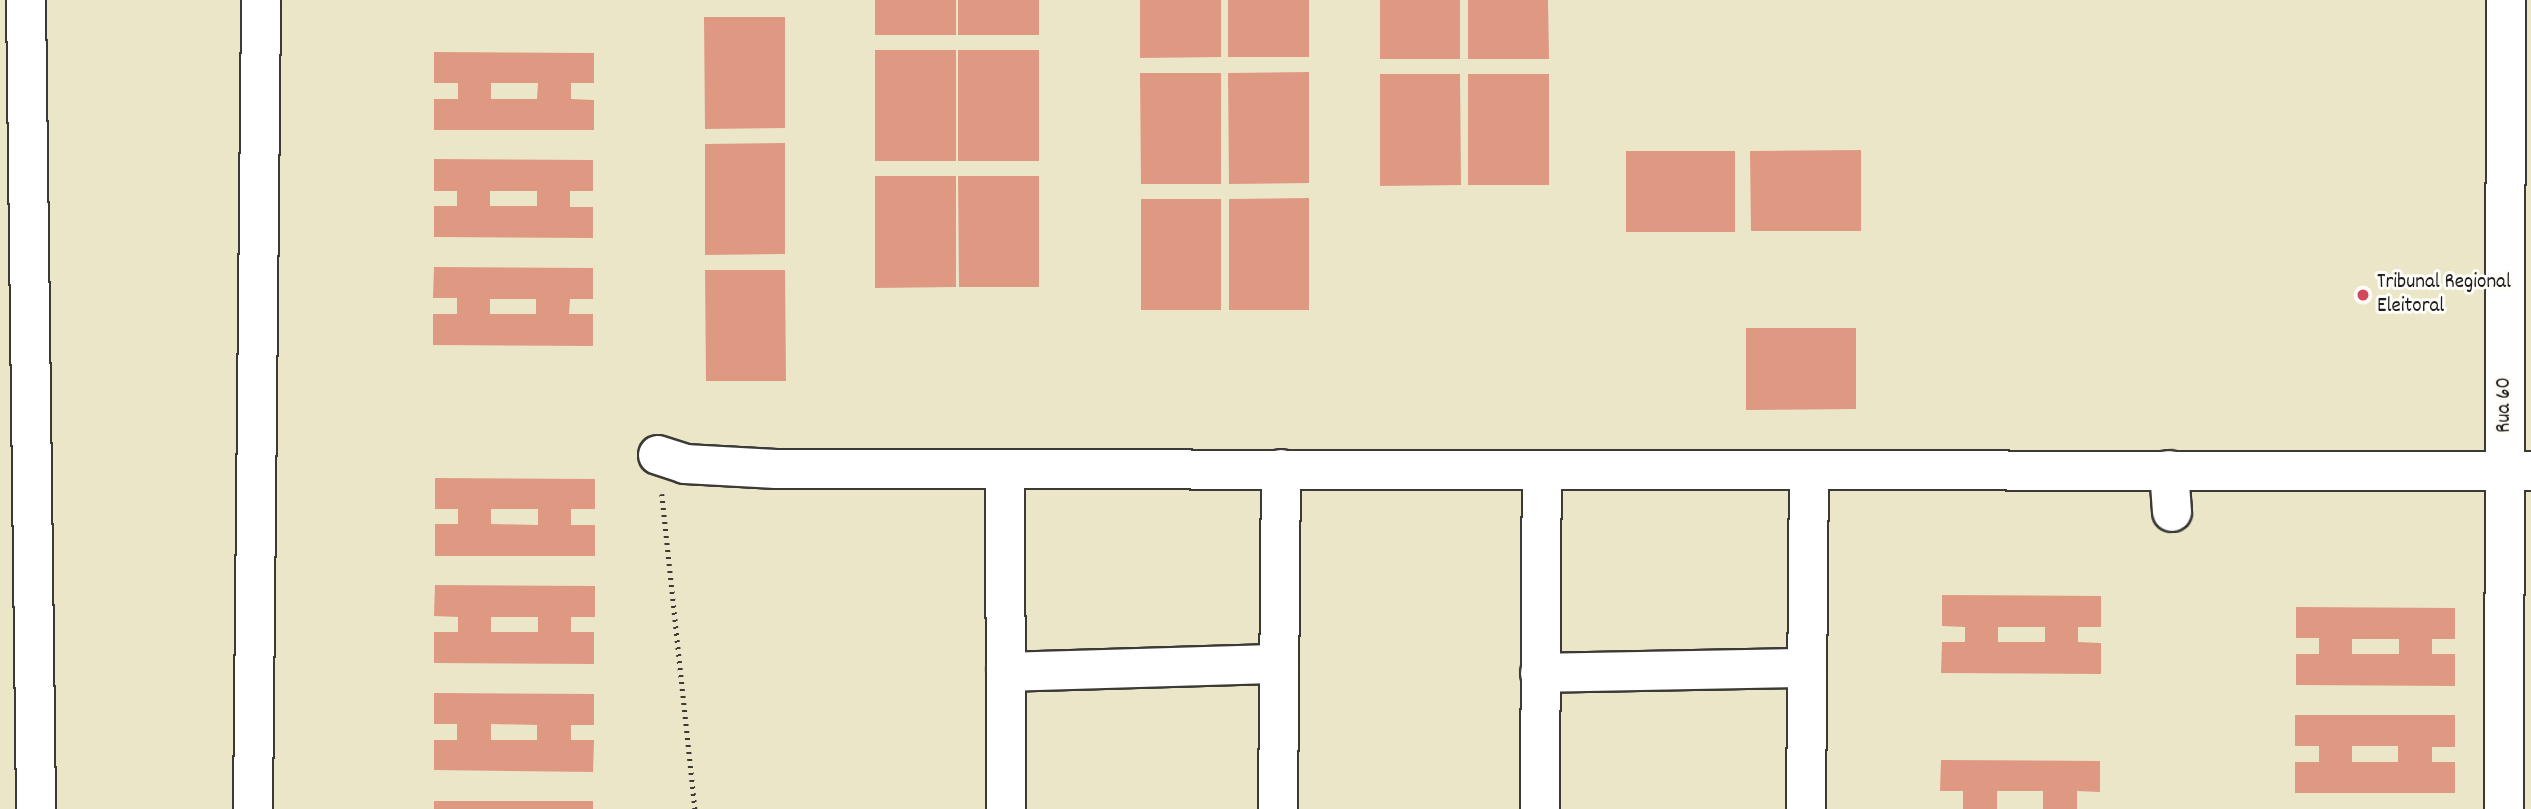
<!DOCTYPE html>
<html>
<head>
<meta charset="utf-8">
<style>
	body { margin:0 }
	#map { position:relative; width:2531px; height:809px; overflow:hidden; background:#ebe6c8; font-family:Dekko,sans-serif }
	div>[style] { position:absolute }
	.building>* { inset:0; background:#df9982 }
	.path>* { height:4.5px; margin-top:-2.25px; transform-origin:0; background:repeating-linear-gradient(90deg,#3b3a36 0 2px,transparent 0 7px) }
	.roads { filter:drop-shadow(2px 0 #3b3a36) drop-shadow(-2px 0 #3b3a36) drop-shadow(0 2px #3b3a36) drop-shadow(0 -2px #3b3a36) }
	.minor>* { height:38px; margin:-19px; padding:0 19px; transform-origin:19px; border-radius:19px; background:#fff }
	.dots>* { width:19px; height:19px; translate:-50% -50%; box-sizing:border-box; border:4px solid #fdfcf7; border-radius:50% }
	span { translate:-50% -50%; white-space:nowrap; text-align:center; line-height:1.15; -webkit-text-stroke:6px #fdfcf7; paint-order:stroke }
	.poi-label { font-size:21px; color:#1c1c1c }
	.left { translate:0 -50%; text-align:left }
	.street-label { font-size:21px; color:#1c1c1c }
</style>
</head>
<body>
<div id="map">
	<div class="building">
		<i style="clip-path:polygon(875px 0,956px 0,956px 35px,875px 35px)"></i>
		<i style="clip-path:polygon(958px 0,1039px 0,1039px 35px,958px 35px)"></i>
		<i style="clip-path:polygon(1140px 0,1221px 0,1221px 57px,1140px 58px)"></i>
		<i style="clip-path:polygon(1228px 0,1309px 0,1309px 57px,1228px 57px)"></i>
		<i style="clip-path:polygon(1380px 0,1460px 0,1460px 59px,1380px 59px)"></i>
		<i style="clip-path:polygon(1468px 0,1548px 0,1549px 59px,1468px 59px)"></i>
		<i style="clip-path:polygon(704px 17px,785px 17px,785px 128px,705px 129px)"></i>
		<i style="clip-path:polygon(875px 50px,956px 50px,956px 161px,875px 161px)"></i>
		<i style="clip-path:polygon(958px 50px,1039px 50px,1039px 161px,958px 161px)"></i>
		<i style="clip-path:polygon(evenodd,434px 52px,594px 53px,594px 83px,571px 83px,571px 99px,594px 100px,594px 130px,434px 130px,434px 99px,458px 99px,458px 83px,434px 83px,434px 52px,491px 83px,538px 83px,537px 99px,491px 99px,491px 83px)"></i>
		<i style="clip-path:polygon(1309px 72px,1309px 183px,1229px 184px,1228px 73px)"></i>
		<i style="clip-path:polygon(1140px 73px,1221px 73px,1221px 184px,1141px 184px)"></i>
		<i style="clip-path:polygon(1380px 74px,1460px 74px,1461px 185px,1380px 186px)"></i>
		<i style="clip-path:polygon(1468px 74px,1549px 74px,1549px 185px,1468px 185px)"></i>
		<i style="clip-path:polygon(785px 143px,785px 254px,705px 255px,705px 144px)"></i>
		<i style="clip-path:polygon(1861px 150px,1861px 231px,1751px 231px,1750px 151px)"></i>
		<i style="clip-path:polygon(1626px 151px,1735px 151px,1735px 232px,1626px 232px)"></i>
		<i style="clip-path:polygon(evenodd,434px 159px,593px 160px,593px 191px,570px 191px,570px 207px,593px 207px,593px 238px,434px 237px,434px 206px,457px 206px,457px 191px,434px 191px,434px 159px,490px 191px,537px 191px,537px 206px,490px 206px,490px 191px)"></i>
		<i style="clip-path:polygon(875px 176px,956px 176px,956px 287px,875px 288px)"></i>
		<i style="clip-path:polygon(958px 176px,1039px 176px,1039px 287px,959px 287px)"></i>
		<i style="clip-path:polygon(1309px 198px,1309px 310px,1229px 310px,1229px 199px)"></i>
		<i style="clip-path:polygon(1141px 199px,1221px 199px,1221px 310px,1141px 310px)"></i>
		<i style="clip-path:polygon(evenodd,434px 267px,593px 268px,593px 299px,570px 299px,569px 314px,593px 314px,593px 346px,433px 345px,433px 314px,457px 314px,457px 298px,433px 298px,434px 267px,490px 299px,536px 299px,536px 314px,490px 314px,490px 299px)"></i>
		<i style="clip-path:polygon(705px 270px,785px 270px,786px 381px,706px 381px)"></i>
		<i style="clip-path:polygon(1746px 328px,1856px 328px,1856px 409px,1746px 410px)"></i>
		<i style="clip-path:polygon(evenodd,435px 478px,595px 479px,595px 509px,571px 509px,571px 525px,595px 525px,595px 556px,435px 556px,435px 524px,458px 524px,458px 509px,435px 509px,435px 478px,491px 509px,538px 509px,538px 525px,491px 524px,491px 509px)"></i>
		<i style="clip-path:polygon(evenodd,435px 585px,595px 586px,595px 617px,571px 617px,571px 632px,594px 632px,594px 664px,434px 663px,434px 632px,458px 632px,458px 617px,434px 616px,435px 585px,491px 617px,538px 617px,538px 632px,491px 632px,491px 617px)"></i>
		<i style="clip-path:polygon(evenodd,1942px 595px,2101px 596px,2101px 627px,2078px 627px,2078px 642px,2101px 643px,2101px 674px,1941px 673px,1942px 642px,1965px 642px,1965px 627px,1942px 626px,1942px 595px,1998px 627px,2045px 627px,2045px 642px,1998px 642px,1998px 627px)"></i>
		<i style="clip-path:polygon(evenodd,2296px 607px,2455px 608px,2455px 639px,2432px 639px,2432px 654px,2455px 654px,2455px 686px,2296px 685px,2296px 654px,2319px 654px,2319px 638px,2296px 638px,2296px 607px,2352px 639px,2399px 639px,2399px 654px,2352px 654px,2352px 639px)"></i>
		<i style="clip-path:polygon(evenodd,434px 693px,594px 694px,594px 725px,571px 725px,571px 740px,594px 740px,593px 772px,434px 770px,434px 740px,457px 740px,457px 724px,434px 724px,434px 693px,491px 724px,537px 725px,537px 740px,491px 740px,491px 724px)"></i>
		<i style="clip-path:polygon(evenodd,2295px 715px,2455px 715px,2455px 747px,2432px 747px,2432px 762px,2455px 762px,2455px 793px,2295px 793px,2295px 762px,2319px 762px,2319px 746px,2295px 746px,2295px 715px,2352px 746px,2398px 746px,2398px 762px,2352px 762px,2352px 746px)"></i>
		<i style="clip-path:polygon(1941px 760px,2100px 761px,2100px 792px,2077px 791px,2077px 809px,2043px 809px,2043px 791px,1997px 791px,1997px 809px,1963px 809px,1963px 791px,1940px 791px)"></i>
		<i style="clip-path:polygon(434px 801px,593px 801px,593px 809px,434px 809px)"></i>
	</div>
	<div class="path">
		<i style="left:662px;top:494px;width:317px;rotate:84deg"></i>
	</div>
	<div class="roads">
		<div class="minor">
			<i style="left:26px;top:0;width:809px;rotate:89.29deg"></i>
			<i style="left:658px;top:455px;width:28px;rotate:18deg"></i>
			<i style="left:685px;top:464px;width:91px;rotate:3.1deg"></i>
			<i style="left:776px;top:469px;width:1755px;rotate:0.07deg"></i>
			<i style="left:1005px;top:469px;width:340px;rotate:89.8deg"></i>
			<i style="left:2169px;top:470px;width:42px;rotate:85.9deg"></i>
			<i style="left:1006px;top:672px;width:273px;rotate:-1.7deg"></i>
			<i style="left:1540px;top:673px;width:267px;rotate:-1.1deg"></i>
			<i style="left:253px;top:809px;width:809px;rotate:-89.43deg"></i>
			<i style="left:1278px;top:809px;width:340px;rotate:-89.5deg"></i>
			<i style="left:1540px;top:809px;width:339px;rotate:-89.7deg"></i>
			<i style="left:1806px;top:809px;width:339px;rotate:-89.5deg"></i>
			<i style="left:2504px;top:809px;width:809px;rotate:-89.86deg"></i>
		</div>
	</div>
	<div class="dots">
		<i style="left:2363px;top:295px;background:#d1495b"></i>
	</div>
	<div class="poi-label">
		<span class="left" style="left:2377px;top:295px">Tribunal Regional<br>Eleitoral</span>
	</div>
	<div class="street-label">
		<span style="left:2505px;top:405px;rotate:-90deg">Rua 60</span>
	</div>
</div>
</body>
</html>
